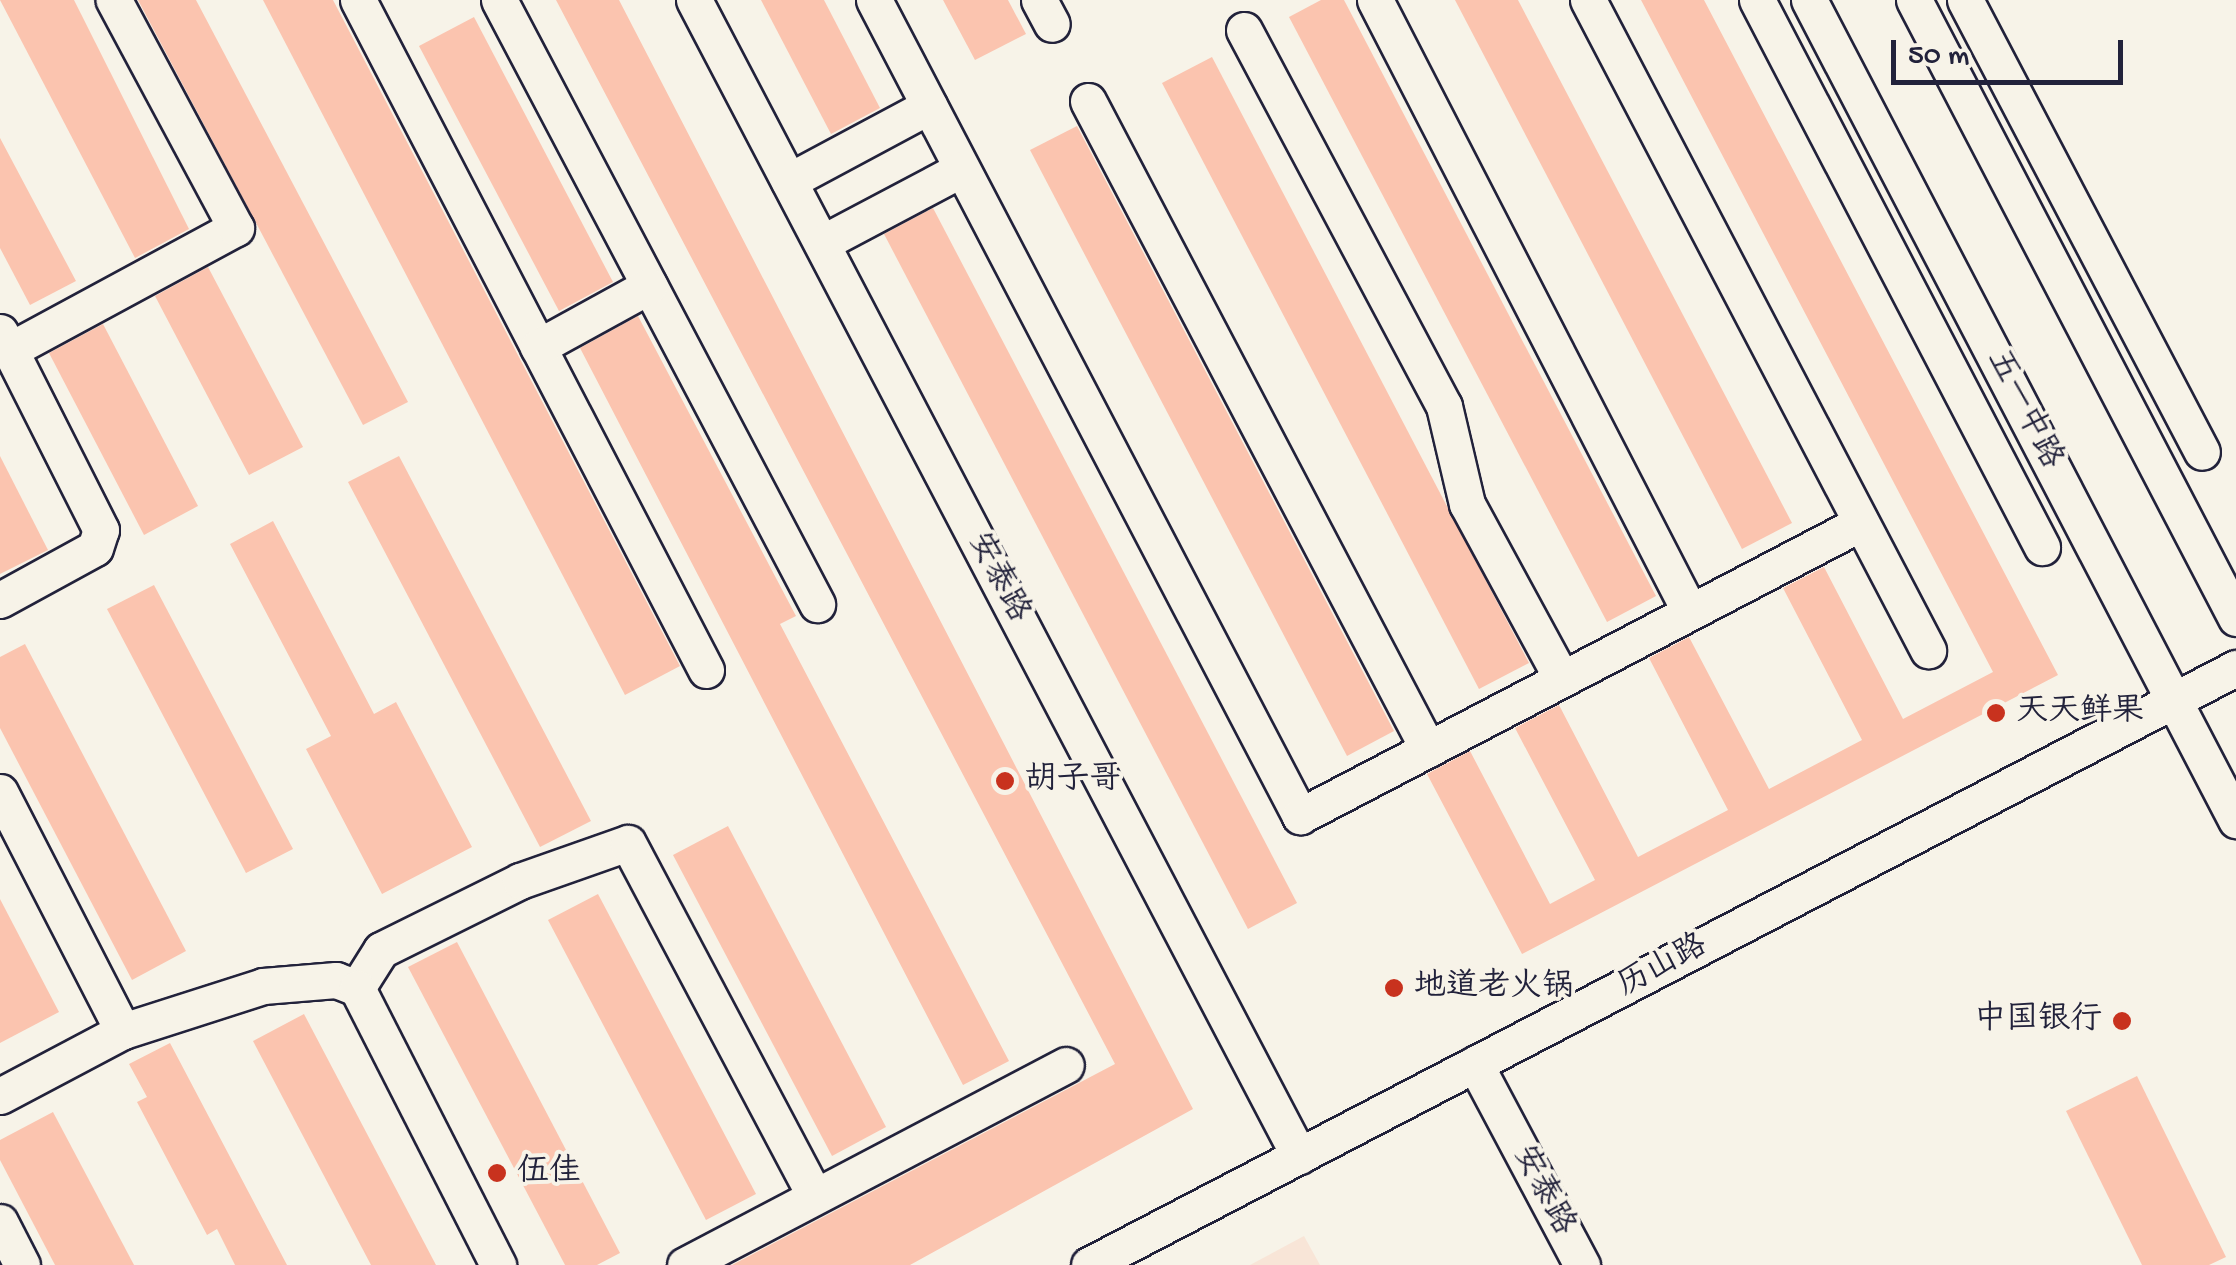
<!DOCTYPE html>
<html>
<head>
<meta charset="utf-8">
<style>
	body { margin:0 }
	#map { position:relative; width:2236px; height:1265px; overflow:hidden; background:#f7f3e8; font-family:"Gochi Hand","LXGW WenKai TC",sans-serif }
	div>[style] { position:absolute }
	.built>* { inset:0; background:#f8e5d7 }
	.building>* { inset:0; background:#fbc4af }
	.roads { filter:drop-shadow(2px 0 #22223b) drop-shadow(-2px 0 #22223b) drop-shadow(0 2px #22223b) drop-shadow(0 -2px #22223b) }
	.minor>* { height:35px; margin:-17.5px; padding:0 17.5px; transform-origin:17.5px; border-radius:17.5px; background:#f7f3e8 }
	.dots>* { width:28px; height:28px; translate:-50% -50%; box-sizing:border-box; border:5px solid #f7f3e8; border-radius:50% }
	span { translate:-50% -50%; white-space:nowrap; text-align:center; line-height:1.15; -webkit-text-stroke:8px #f7f3e8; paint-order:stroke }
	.street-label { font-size:32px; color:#22223b }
	.poi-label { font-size:32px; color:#22223b }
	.left { translate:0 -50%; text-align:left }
	.right { translate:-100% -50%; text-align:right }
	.scale { position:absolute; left:1891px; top:40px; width:232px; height:45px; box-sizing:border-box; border:5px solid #22223b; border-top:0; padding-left:12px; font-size:30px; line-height:35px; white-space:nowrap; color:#22223b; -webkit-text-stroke:8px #f7f3e8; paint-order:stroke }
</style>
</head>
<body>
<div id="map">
	<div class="built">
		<i style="clip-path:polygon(1304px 1236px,1320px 1265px,1250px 1265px)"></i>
	</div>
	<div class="building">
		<i style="clip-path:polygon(0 0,74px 0,189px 229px,135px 258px)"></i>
		<i style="clip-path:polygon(138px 0,196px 0,408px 402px,363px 425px)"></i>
		<i style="clip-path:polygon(263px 0,333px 0,680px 666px,625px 695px)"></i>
		<i style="clip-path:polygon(556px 0,619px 0,1193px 1109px,910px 1265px,732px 1265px,1115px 1064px)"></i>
		<i style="clip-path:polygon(761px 0,824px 0,880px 108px,831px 134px)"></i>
		<i style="clip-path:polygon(943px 0,1008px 0,1026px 34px,975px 60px)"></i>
		<i style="clip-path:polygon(1321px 0,1344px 0,1656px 596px,1607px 622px,1289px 17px)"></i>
		<i style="clip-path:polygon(1455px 0,1518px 0,1792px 523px,1742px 549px)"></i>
		<i style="clip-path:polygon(1641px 0,1704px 0,2058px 675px,1522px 954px,1427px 774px,1470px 751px,1550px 904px,1595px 880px,1515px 728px,1559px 705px,1638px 857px,1728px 810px,1649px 658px,1689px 637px,1769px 789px,1862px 740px,1783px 588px,1824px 567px,1903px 719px,1993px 672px)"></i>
		<i style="clip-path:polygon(474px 17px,613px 282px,559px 311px,419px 46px)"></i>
		<i style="clip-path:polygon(1212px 57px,1529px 663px,1479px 689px,1162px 83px)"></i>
		<i style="clip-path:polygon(1077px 126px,1394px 731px,1347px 756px,1030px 150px)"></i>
		<i style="clip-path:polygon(0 138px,76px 281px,30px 305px,0 248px)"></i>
		<i style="clip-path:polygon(933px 208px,1297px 903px,1248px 929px,884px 234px)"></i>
		<i style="clip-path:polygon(208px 267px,303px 447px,249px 475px,155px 296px)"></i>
		<i style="clip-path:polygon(638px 316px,796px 616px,780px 624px,1009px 1061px,963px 1085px,580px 348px)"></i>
		<i style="clip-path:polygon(103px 324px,198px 506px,144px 535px,49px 353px)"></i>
		<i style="clip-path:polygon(0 456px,48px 550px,0 574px)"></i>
		<i style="clip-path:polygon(399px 456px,591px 821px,540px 847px,348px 482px)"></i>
		<i style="clip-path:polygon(273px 521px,374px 714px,396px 702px,472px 847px,382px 894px,306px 749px,331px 736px,230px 544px)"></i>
		<i style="clip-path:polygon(154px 585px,293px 849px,246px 873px,107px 609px)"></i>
		<i style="clip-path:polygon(25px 644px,186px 951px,132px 980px,0 728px,0 657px)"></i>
		<i style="clip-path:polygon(728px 826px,886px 1127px,832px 1156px,673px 855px)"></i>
		<i style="clip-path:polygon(598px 894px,756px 1194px,706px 1220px,548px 920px)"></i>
		<i style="clip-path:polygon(0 899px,59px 1012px,0 1043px)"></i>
		<i style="clip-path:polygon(457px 942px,620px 1253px,597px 1265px,565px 1265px,408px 967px)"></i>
		<i style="clip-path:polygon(304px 1014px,436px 1265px,371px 1265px,253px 1041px)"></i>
		<i style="clip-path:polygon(170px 1043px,287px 1265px,235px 1265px,217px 1229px,207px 1235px,137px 1102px,147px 1097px,129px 1064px)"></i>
		<i style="clip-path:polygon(2137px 1076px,2226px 1257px,2209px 1265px,2142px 1265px,2066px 1111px)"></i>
		<i style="clip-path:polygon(53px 1112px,134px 1265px,55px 1265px,0 1160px,0 1140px)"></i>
	</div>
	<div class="roads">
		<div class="minor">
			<i style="left:358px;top:0;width:755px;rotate:62.55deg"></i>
			<i style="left:499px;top:0;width:683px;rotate:62.23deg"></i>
			<i style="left:694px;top:0;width:1305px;rotate:62.37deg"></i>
			<i style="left:874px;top:0;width:921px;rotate:62.43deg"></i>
			<i style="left:1300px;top:816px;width:633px;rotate:-27.58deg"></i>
			<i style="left:1039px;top:0;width:27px;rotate:62deg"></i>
			<i style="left:1375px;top:0;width:688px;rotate:62.76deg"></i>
			<i style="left:1588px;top:0;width:734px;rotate:62.39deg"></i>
			<i style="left:1757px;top:0;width:617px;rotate:62.48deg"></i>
			<i style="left:1809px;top:0;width:925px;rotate:62.49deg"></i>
			<i style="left:1914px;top:0;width:697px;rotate:62.48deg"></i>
			<i style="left:1965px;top:0;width:510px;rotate:62.33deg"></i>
			<i style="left:1244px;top:30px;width:426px;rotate:62deg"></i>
			<i style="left:1444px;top:406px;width:101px;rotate:76.8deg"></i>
			<i style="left:1467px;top:504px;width:199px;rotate:61.5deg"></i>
			<i style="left:1088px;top:101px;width:732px;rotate:62.31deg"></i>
			<i style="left:789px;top:181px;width:159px;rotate:-28.2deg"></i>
			<i style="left:822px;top:243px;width:158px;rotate:-27.9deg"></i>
			<i style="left:0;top:332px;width:21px;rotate:61deg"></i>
			<i style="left:10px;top:350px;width:257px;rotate:-28.4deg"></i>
			<i style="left:236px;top:228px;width:259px;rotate:-118.2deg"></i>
			<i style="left:538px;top:347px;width:127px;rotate:-28.8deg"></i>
			<i style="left:0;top:600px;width:108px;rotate:-28.7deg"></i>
			<i style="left:95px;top:548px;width:19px;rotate:-72deg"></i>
			<i style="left:101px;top:530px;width:202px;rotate:-116.8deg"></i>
			<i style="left:0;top:792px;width:269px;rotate:62.8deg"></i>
			<i style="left:357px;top:988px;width:45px;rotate:-57.7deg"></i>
			<i style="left:381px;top:950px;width:155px;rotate:-26.4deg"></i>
			<i style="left:520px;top:881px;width:114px;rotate:-19.4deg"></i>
			<i style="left:628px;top:843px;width:399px;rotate:62.1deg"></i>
			<i style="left:1475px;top:1064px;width:228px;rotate:62deg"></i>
			<i style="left:0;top:1096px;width:139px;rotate:-27.9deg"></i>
			<i style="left:123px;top:1031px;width:147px;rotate:-17.8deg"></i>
			<i style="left:263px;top:986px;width:73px;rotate:-4.7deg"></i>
			<i style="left:336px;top:980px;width:22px;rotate:21deg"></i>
			<i style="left:357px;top:988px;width:311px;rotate:63deg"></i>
			<i style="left:0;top:1222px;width:48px;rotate:62.9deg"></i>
			<i style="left:685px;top:1265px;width:430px;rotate:-27.7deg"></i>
			<i style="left:1089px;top:1265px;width:1293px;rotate:-27.5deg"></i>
		</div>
	</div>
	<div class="dots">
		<i style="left:1996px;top:713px;background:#c8321e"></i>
		<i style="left:1005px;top:781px;background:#c8321e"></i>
		<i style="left:1394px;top:988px;background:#c8321e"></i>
		<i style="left:2122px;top:1021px;background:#c8321e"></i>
		<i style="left:497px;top:1173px;background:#c8321e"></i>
	</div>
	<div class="street-label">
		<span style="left:2023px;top:410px;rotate:63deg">五一中路</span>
		<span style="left:997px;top:578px;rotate:62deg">安泰路</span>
		<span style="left:1663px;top:967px;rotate:-28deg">历山路</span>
		<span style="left:1542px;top:1191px;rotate:62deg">安泰路</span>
	</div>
	<div class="poi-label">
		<span class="left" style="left:2016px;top:713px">天天鲜果</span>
		<span class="left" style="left:1025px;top:781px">胡子哥</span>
		<span class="left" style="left:1414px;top:988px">地道老火锅</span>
		<span class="right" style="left:2102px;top:1021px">中国银行</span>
		<span class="left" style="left:517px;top:1173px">伍佳</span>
	</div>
	<div class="scale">50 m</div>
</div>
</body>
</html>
